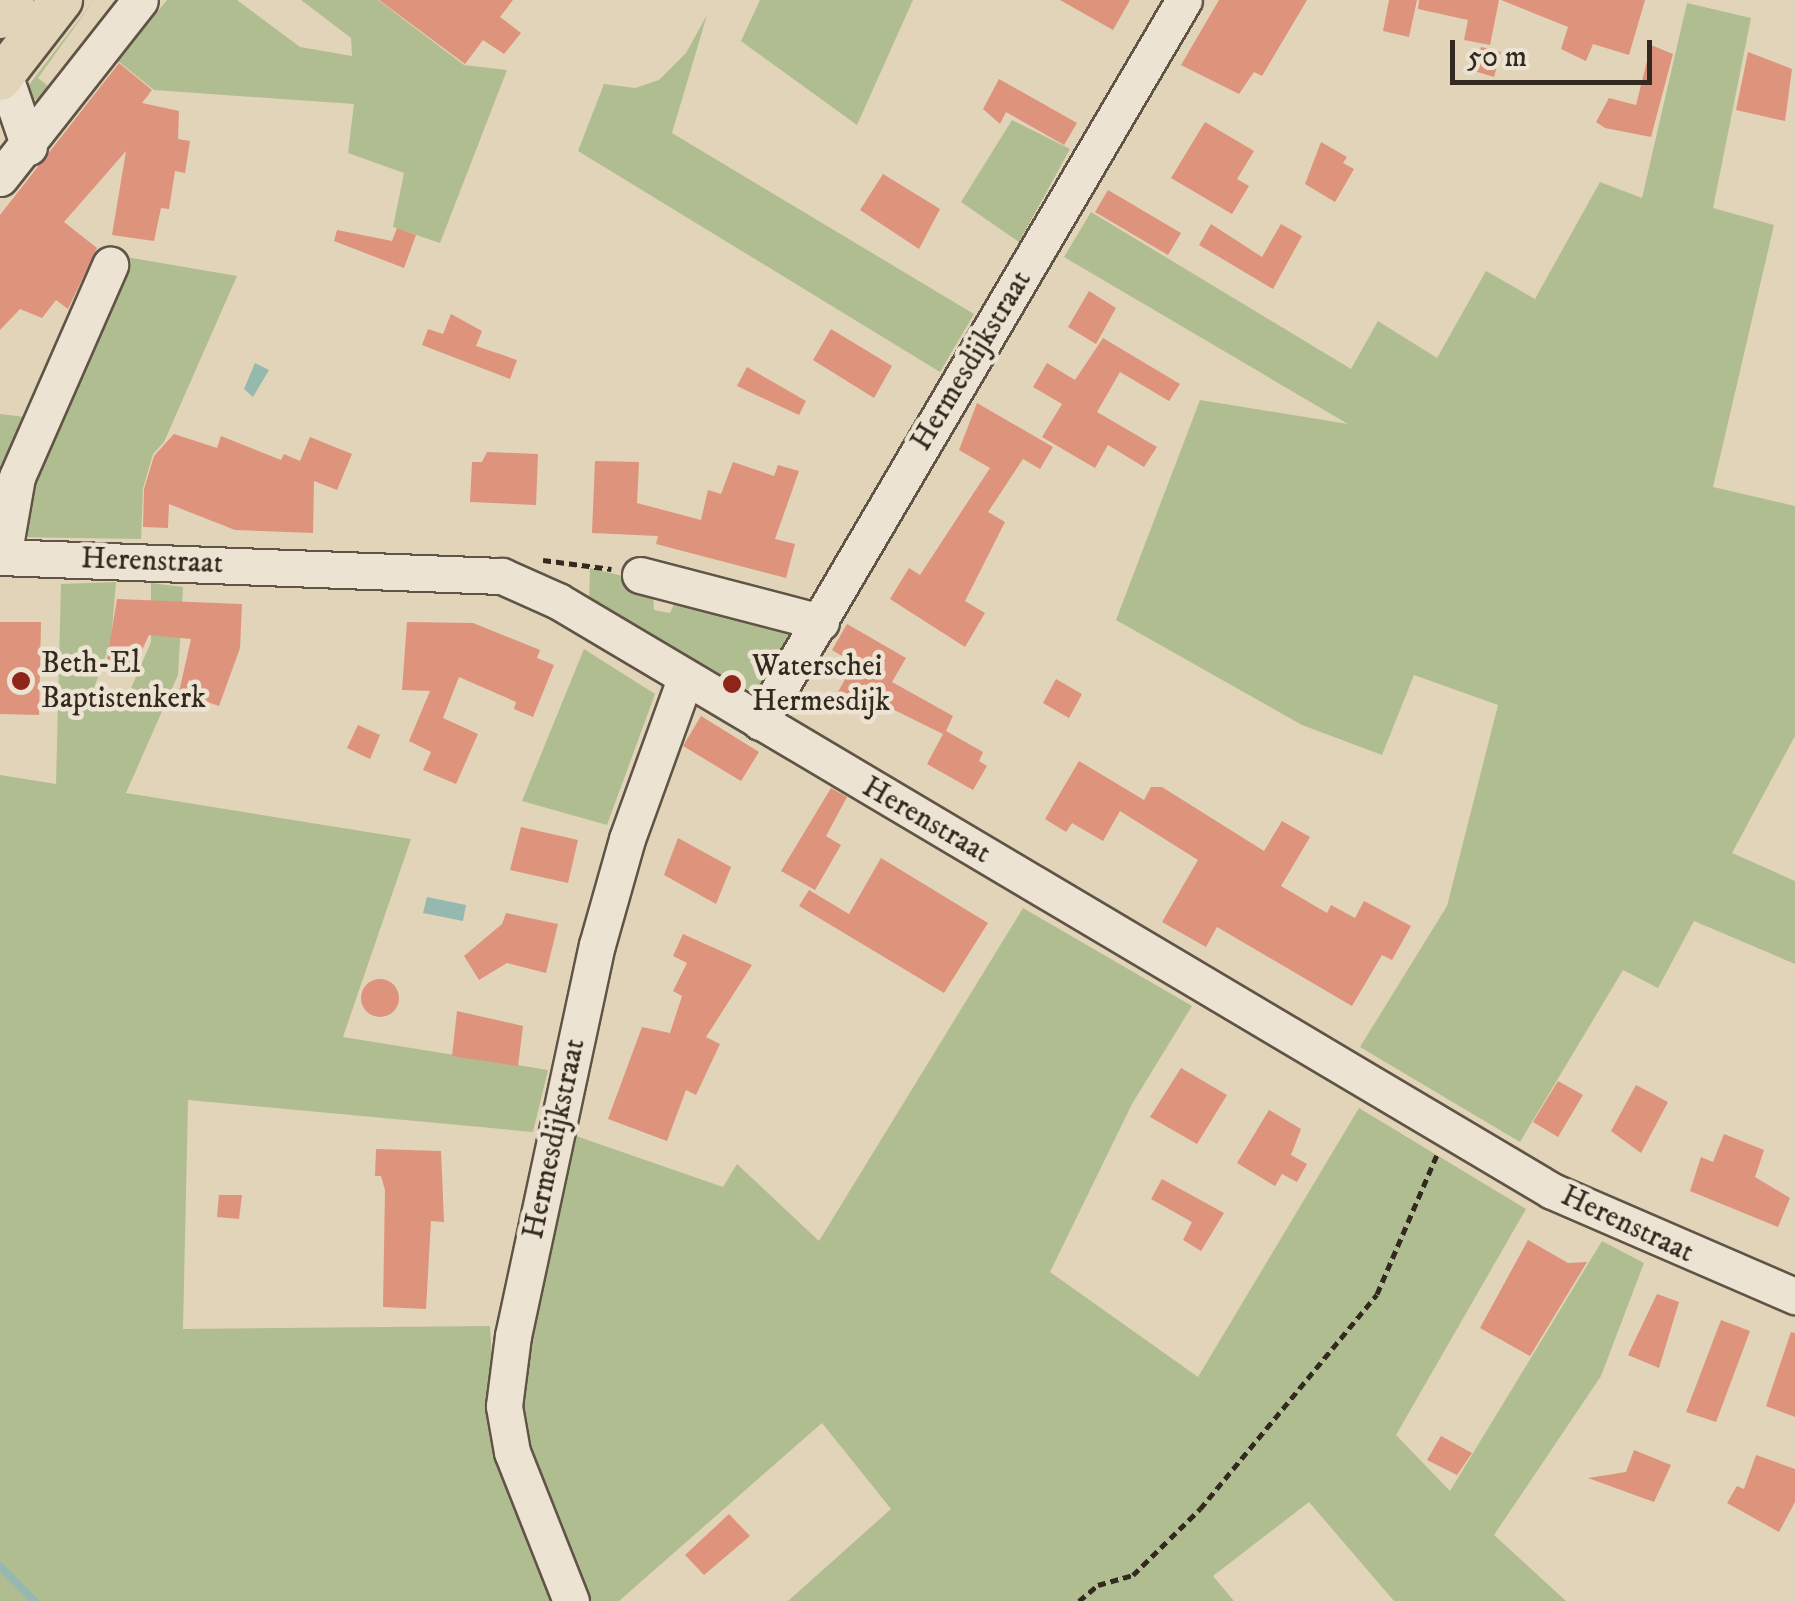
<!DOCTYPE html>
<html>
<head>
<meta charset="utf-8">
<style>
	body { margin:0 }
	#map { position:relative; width:1795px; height:1601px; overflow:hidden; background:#e2d4b9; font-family:"IM FELL DW Pica",serif }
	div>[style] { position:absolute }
	.green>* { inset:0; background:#b0bd91 }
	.water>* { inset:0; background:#95b8af }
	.stream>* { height:8px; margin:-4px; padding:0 4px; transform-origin:4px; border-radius:4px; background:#95b8af }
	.building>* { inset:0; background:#dd937c }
	.round { border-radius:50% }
	.path>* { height:5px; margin-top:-2.5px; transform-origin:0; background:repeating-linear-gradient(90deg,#34291f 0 8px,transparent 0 13px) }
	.roads { filter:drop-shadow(2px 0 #605446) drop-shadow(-2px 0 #605446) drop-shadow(0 2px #605446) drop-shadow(0 -2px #605446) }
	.minor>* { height:35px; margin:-17.5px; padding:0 17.5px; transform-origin:17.5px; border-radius:17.5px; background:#ece3d2 }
	.major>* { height:42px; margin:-21px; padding:0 21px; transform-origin:21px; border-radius:21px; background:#e2d4b9 }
	.dots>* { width:28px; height:28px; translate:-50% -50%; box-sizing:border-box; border:5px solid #ece3d2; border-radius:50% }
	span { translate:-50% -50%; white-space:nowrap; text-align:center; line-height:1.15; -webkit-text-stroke:9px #ece3d2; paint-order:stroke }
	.street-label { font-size:30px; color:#34291f }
	.poi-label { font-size:30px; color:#34291f }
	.left { translate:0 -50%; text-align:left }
	.scale { position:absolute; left:1450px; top:40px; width:202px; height:45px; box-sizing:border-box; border:5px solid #34291f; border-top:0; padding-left:12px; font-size:30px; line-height:35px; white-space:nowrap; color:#34291f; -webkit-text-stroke:8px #ece3d2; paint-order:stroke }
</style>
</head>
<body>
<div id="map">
	<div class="green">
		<i style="clip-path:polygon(94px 0,38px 78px,53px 90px,39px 100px,26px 98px,22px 94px)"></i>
		<i style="clip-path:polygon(167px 0,237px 0,300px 47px,352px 56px,351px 38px,301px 0,378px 0,464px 65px,507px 70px,440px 243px,393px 227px,404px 173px,348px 153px,354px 104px,154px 90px,118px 61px)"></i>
		<i style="clip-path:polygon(760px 0,913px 0,857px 125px,741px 41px)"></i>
		<i style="clip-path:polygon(1687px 3px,1751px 18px,1713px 208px,1774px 225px,1713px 487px,1795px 506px,1795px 736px,1732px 853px,1795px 881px,1795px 964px,1694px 921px,1658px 988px,1623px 970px,1520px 1142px,1360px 1047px,1447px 906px,1498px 705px,1414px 675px,1382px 755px,1302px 725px,1116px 620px,1200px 400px,1348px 424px,1064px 257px,1091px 212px,1351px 369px,1378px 321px,1437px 358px,1486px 271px,1535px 299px,1600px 182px,1642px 198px)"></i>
		<i style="clip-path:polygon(707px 15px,672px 133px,974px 314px,940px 372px,578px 151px,604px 84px,635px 88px,659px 80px,686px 53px)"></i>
		<i style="clip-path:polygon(1012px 120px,1070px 149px,1019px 242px,961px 202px)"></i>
		<i style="clip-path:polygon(126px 257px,237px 276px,164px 442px,153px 454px,143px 488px,141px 539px,13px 537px,39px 444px)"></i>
		<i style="clip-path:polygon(0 414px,34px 418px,1px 465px,0 465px)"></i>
		<i style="clip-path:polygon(590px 568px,631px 578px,653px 593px,654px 610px,670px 613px,675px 602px,785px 627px,790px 638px,763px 689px,736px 689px,589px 600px)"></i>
		<i style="clip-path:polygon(116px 582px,111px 641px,94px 688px,129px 693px,151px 642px,151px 583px,183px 587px,178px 675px,126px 793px,411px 839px,343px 1037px,548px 1070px,533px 1132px,188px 1100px,183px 1329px,490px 1326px,496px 1420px,563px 1601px,0 1601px,0 775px,56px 784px,61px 584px)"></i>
		<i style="clip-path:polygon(584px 649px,655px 694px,607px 825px,522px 801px)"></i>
		<i style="clip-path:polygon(1023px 908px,1192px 1006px,1132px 1104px,1050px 1272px,1198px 1377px,1359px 1108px,1526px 1209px,1396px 1435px,1450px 1491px,1602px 1241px,1644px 1263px,1601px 1376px,1494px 1535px,1566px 1601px,1394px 1601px,1309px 1502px,1213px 1576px,1234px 1601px,788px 1601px,891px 1509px,822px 1423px,619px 1601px,582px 1601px,537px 1497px,513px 1376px,564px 1141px,576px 1136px,723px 1187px,737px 1164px,819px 1241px)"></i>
	</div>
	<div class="water">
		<i style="clip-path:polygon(255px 363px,269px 370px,253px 397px,244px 389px)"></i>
		<i style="clip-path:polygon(427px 897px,466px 905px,463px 921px,423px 913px)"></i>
	</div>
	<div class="stream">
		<i style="left:0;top:1566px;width:49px;rotate:45.8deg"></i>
	</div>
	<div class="building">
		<i style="clip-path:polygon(379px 0,513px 0,500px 17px,521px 33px,504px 54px,483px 40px,465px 64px)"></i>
		<i style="clip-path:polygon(1060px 0,1130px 0,1113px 30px)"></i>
		<i style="clip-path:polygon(1219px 0,1307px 0,1262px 76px,1254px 72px,1239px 94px,1181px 65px)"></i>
		<i style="clip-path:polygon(1389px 0,1417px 0,1409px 37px,1383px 31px)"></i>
		<i style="clip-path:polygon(1419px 0,1499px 0,1490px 45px,1464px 40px,1468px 20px,1418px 9px)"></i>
		<i style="clip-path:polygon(1501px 0,1645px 0,1629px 55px,1593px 44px,1586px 61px,1561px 49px,1568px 27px)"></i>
		<i style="clip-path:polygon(1651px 45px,1673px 54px,1651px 137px,1605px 128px,1596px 122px,1609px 98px,1636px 105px)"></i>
		<i style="clip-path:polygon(1481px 47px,1501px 52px,1494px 77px,1474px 71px)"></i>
		<i style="clip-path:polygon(1748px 52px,1792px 69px,1785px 121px,1736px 110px)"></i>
		<i style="clip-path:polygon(119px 63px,152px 90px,142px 103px,179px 111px,178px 139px,190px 141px,185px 173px,175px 171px,169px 209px,161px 208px,154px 241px,112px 235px,126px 151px,64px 222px,97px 248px,68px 309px,56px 300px,42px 318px,20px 309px,0 330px,0 215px)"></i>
		<i style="clip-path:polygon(999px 79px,1077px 123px,1064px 145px,1006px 112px,1000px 124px,983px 109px)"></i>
		<i style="clip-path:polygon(1205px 122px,1254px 151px,1237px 179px,1249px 186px,1232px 214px,1171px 178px)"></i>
		<i style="clip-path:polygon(1321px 142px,1347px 157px,1343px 163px,1354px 169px,1335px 202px,1305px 184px)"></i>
		<i style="clip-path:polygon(883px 174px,940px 209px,919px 249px,860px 210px)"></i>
		<i style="clip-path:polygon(1108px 190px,1181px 233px,1168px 255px,1095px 212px)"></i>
		<i style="clip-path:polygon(1211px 224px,1262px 257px,1281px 224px,1302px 236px,1273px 289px,1199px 245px)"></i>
		<i style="clip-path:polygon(397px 228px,416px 235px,404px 268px,334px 241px,337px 230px,392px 241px)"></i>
		<i style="clip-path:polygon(1089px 291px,1116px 308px,1096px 344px,1068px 327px)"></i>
		<i style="clip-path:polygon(451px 314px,482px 331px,476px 346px,517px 360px,510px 379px,422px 345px,428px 329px,443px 334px)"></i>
		<i style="clip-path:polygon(831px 329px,892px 366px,874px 398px,813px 360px)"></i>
		<i style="clip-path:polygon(1103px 338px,1180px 384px,1169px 401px,1120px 372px,1097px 412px,1157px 447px,1144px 467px,1108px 445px,1095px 468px,1042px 437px,1062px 404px,1033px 387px,1047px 363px,1075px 380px)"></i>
		<i style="clip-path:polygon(747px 367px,806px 401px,799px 415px,737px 386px)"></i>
		<i style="clip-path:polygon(977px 403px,1053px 447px,1040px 469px,1023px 459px,988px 512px,1005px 522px,965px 601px,985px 613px,965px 647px,890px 599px,909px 568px,920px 575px,990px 468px,959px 450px)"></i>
		<i style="clip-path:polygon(174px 434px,217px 448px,221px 436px,281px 460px,284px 454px,300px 461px,310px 437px,352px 454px,337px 490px,314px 481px,313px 533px,235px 530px,169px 504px,168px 528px,143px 527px,144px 489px,154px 456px)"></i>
		<i style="clip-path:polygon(487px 452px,538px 454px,536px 505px,470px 502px,472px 462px,482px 462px)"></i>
		<i style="clip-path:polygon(595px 461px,639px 462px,637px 503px,701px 520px,708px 490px,721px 494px,733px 462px,774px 476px,778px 465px,799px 471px,775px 539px,795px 544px,786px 578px,656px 544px,658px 536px,592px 533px)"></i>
		<i style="clip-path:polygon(117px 599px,242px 604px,240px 648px,219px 706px,179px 692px,191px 639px,149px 635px,135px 665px,106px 665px)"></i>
		<i style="clip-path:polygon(0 622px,41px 622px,39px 715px,0 714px)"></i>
		<i style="clip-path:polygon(407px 622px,473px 623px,540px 650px,537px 658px,554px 665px,533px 717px,514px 709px,516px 702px,459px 677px,443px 718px,478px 734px,456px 784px,423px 770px,431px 752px,409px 741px,430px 691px,402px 690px)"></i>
		<i style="clip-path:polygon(847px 624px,906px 658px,892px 682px,953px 716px,946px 731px,983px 752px,979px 761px,987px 766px,973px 790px,927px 764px,943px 734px,878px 702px,873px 710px,838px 692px,854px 663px,832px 650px)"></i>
		<i style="clip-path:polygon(1056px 679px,1082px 694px,1069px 718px,1043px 703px)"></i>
		<i style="clip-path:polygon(701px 716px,759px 752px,741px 781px,683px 746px)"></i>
		<i style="clip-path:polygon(358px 725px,380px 735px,370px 759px,347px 748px)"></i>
		<i style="clip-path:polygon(1079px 761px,1144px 800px,1151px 787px,1162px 787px,1264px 851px,1282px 821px,1310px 837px,1281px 886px,1327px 913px,1331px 905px,1355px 918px,1364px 901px,1411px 926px,1392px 960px,1382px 955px,1352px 1006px,1217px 927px,1206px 947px,1162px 922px,1198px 860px,1120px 811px,1103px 841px,1072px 823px,1066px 832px,1045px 819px)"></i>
		<i style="clip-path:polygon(831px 788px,847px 797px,826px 836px,841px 845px,815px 890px,781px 871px)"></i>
		<i style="clip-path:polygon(521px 827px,578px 840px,568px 883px,510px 870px)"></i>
		<i style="clip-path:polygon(678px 838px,731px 867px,716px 904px,664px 875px)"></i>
		<i style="clip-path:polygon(881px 858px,988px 923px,944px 993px,799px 906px,809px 890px,849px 914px)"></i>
		<i style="clip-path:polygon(506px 913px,558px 924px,546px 973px,507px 963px,479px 980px,464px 956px,502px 924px)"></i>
		<i style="clip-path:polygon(683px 934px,752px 965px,706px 1037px,720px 1044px,696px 1095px,686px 1090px,667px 1141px,608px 1119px,642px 1027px,670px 1033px,682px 996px,673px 991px,687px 963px,673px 956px)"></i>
		<i class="round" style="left:361px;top:979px;width:38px;height:38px"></i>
		<i style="clip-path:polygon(457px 1011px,523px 1026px,518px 1066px,452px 1056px)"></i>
		<i style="clip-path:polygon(1181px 1068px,1227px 1095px,1197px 1144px,1150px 1117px)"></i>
		<i style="clip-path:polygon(1558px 1081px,1583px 1095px,1558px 1137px,1533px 1122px)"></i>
		<i style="clip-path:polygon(1636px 1085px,1668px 1102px,1641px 1153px,1611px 1131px)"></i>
		<i style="clip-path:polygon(1269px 1110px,1301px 1129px,1291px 1155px,1307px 1164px,1297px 1182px,1282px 1174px,1275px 1186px,1237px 1163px)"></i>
		<i style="clip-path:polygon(1724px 1134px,1764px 1150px,1755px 1177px,1790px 1198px,1778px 1227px,1690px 1191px,1701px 1157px,1713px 1162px)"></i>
		<i style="clip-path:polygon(376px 1149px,441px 1151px,444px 1222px,431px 1221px,426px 1309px,383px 1307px,385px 1190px,381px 1176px,375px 1176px)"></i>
		<i style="clip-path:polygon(1162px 1179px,1224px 1213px,1201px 1251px,1183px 1240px,1192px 1222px,1151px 1199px)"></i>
		<i style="clip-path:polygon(219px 1195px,242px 1195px,239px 1219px,217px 1217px)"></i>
		<i style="clip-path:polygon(1528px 1240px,1568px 1263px,1587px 1262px,1530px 1356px,1480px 1328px)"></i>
		<i style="clip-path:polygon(1657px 1294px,1679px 1302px,1659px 1368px,1628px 1355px)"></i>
		<i style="clip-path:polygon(1721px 1320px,1750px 1331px,1716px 1422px,1686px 1412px)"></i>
		<i style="clip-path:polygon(1791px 1332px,1795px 1333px,1795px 1417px,1766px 1406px)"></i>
		<i style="clip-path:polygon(1441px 1436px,1472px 1453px,1457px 1475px,1427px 1460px)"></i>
		<i style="clip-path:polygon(1634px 1450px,1671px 1465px,1654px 1502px,1588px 1478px,1626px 1472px)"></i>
		<i style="clip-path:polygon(1756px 1455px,1795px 1469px,1795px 1502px,1779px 1532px,1727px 1503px,1737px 1486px,1744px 1489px)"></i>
		<i style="clip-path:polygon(729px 1514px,750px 1536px,704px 1575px,685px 1555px)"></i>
	</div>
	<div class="path">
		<i style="left:543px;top:560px;width:69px;rotate:7.5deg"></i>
		<i style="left:1079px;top:1601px;width:25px;rotate:-40deg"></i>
		<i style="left:1098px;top:1585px;width:36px;rotate:-16deg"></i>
		<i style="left:1133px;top:1575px;width:94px;rotate:-44.6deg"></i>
		<i style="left:1200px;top:1509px;width:278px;rotate:-50.5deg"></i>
		<i style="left:1377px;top:1294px;width:151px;rotate:-66.7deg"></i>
	</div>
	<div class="roads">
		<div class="minor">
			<i style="left:4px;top:74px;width:77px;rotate:71.1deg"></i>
			<i style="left:0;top:178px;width:226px;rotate:-51.8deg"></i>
			<i style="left:0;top:557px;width:502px;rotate:2.17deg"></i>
			<i style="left:502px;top:576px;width:61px;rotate:24.1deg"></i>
			<i style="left:558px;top:601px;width:1156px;rotate:30.69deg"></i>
			<i style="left:1552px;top:1191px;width:265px;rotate:23.4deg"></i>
			<i style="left:3px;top:557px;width:81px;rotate:-80.1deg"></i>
			<i style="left:17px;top:477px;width:232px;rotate:-66.3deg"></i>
			<i style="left:640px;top:575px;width:187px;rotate:14.6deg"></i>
			<i style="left:760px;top:722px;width:837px;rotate:-59.58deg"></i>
			<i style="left:571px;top:1601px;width:160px;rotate:-111.6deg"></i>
			<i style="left:512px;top:1452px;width:47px;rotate:-99.9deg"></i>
			<i style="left:504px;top:1406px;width:71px;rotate:-82.7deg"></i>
			<i style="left:513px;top:1336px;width:400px;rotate:-77.9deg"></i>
			<i style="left:597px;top:945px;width:110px;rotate:-74.2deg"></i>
			<i style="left:627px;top:839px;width:170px;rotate:-70.1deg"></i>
		</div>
		<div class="major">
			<i style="left:0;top:17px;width:21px;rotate:-53deg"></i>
			<i style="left:0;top:79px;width:100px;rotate:-52.3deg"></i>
		</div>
	</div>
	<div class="dots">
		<i style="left:21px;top:681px;background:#8f2418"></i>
		<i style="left:732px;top:684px;background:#8f2418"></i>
	</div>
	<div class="street-label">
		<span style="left:972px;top:361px;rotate:-59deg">Hermesdijkstraat</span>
		<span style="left:152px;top:562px;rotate:2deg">Herenstraat</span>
		<span style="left:926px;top:821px;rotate:30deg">Herenstraat</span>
		<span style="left:555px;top:1139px;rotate:-78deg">Hermesdijkstraat</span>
		<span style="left:1627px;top:1225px;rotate:25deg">Herenstraat</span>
	</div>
	<div class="poi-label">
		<span class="left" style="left:41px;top:681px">Beth-El<br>Baptistenkerk</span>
		<span class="left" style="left:752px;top:684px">Waterschei<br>Hermesdijk</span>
	</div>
	<div class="scale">50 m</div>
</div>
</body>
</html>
